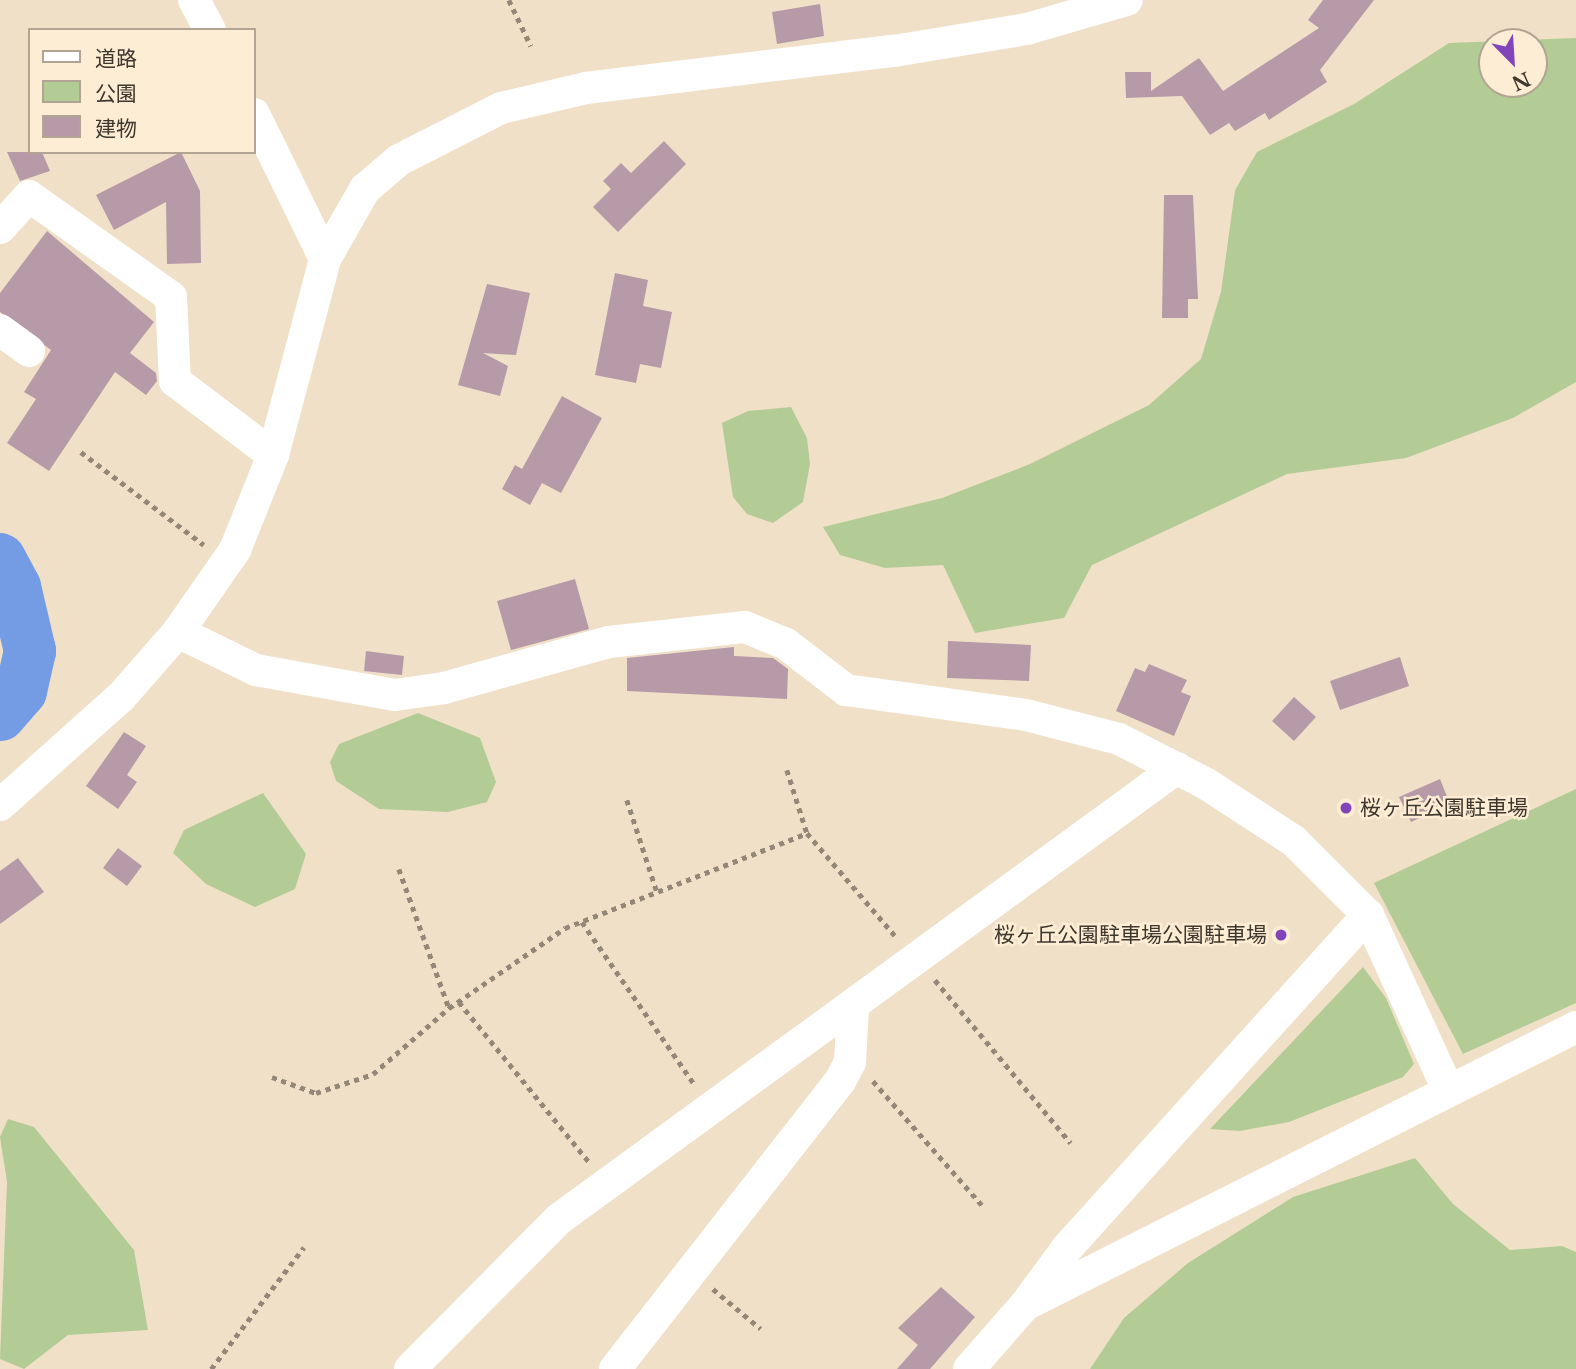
<!DOCTYPE html>
<html>
<head>
<meta charset="utf-8">
<style>
	body { margin:0 }
	#map { position:relative; width:1576px; height:1369px; overflow:hidden; background:#f1e0c8; font-family:"Libre Baskerville","Noto Sans JP",serif }
	div>[style] { position:absolute }
	.green>* { inset:0; background:#b3cc95 }
	.river>* { height:52px; margin:-26px; padding:0 26px; transform-origin:26px; border-radius:26px; background:#749ce5 }
	.building>* { inset:0; background:#b69aa7 }
	.path>* { height:4.5px; margin-top:-2.25px; transform-origin:0; background:repeating-linear-gradient(90deg,#938777 0 5px,transparent 0 10px) }
	.minor>* { height:32px; margin:-16px; padding:0 16px; transform-origin:16px; border-radius:16px; background:#fff }
	.dots>* { width:19px; height:19px; translate:-50% -50%; box-sizing:border-box; border:4px solid #feedd5; border-radius:50% }
	span { translate:-50% -50%; white-space:nowrap; text-align:center; line-height:1.15; -webkit-text-stroke:5px #feedd5; paint-order:stroke }
	.poi-label { font-size:21px; color:#3e372e }
	.left { translate:0 -50%; text-align:left }
	.right { translate:-100% -50%; text-align:right }
	.legend { position:absolute; left:28px; top:28px; width:228px; height:126px; box-sizing:border-box; background:#feedd5; border:2px solid #b1a492; margin:0; padding:9px 12px; list-style:none; font-size:21px; color:#3e372e }
	.legend li { display:flex; align-items:center; gap:14px; height:35px }
	.legend b { width:35px; border:2px solid #b1a492 }
	.north { position:absolute; left:1478px; top:28px; width:70px; height:70px; box-sizing:border-box; background:#feedd5; border:2px solid #b1a492; border-radius:50%; rotate:156deg; font-size:19px; font-weight:700; line-height:28px; text-align:center; color:#3e372e }
	.north::after { content:''; display:block; margin:auto; width:24px; height:32px; background:#8244ba; clip-path:polygon(50% 0,100% 100%,50% 72%,0 100%) }
</style>
</head>
<body>
<div id="map">
	<div class="green">
		<i style="clip-path:polygon(evenodd,1576px 38px,1576px 382px,1513px 418px,1406px 458px,1287px 474px,1092px 565px,1064px 618px,975px 633px,943px 565px,885px 568px,840px 555px,823px 527px,942px 498px,1030px 464px,1149px 405px,1201px 359px,1221px 292px,1235px 190px,1257px 152px,1354px 104px,1449px 43px,1576px 38px,1492px 42px,1534px 42px,1534px 84px,1492px 84px,1492px 42px)"></i>
		<i style="clip-path:polygon(791px 407px,807px 438px,810px 464px,803px 502px,773px 523px,747px 514px,733px 497px,722px 423px,748px 411px)"></i>
		<i style="clip-path:polygon(418px 713px,480px 738px,496px 782px,487px 802px,448px 812px,379px 809px,336px 781px,330px 762px,339px 744px)"></i>
		<i style="clip-path:polygon(1576px 789px,1576px 1003px,1463px 1054px,1374px 883px)"></i>
		<i style="clip-path:polygon(263px 793px,306px 854px,295px 889px,255px 907px,206px 884px,173px 853px,184px 830px)"></i>
		<i style="clip-path:polygon(1363px 967px,1386px 998px,1414px 1064px,1403px 1077px,1289px 1122px,1240px 1131px,1210px 1129px)"></i>
		<i style="clip-path:polygon(8px 1119px,34px 1127px,134px 1250px,148px 1330px,68px 1335px,24px 1369px,0 1359px,7px 1182px,0 1137px)"></i>
		<i style="clip-path:polygon(1415px 1158px,1453px 1204px,1510px 1250px,1562px 1246px,1576px 1252px,1576px 1369px,1090px 1369px,1124px 1318px,1188px 1263px,1293px 1197px)"></i>
	</div>
	<div class="river">
		<i style="left:0;top:559px;width:32px;rotate:62deg"></i>
		<i style="left:15px;top:587px;width:66px;rotate:76.8deg"></i>
		<i style="left:30px;top:651px;width:41px;rotate:102.7deg"></i>
		<i style="left:21px;top:691px;width:32px;rotate:131deg"></i>
	</div>
	<div class="building">
		<i style="clip-path:polygon(1323px 0,1374px 0,1320px 70px,1327px 82px,1269px 120px,1265px 113px,1235px 131px,1229px 123px,1210px 135px,1182px 96px,1126px 98px,1125px 72px,1151px 72px,1151px 91px,1199px 58px,1223px 91px,1319px 28px,1308px 20px)"></i>
		<i style="clip-path:polygon(820px 4px,824px 36px,777px 44px,772px 12px)"></i>
		<i style="clip-path:polygon(664px 141px,686px 164px,618px 232px,593px 207px,611px 189px,603px 181px,621px 163px,631px 173px)"></i>
		<i style="clip-path:polygon(7px 152px,42px 152px,50px 171px,20px 181px)"></i>
		<i style="clip-path:polygon(181px 152px,200px 191px,201px 263px,167px 264px,166px 202px,114px 230px,96px 195px)"></i>
		<i style="clip-path:polygon(1164px 195px,1193px 195px,1198px 299px,1188px 299px,1188px 318px,1162px 318px)"></i>
		<i style="clip-path:polygon(47px 231px,154px 322px,130px 353px,156px 373px,157px 381px,146px 395px,115px 372px,49px 471px,7px 443px,36px 399px,24px 392px,51px 350px,0 312px,0 293px)"></i>
		<i style="clip-path:polygon(615px 273px,648px 280px,643px 306px,672px 312px,661px 368px,640px 364px,636px 383px,595px 375px)"></i>
		<i style="clip-path:polygon(487px 284px,530px 293px,516px 355px,483px 353px,508px 366px,500px 396px,458px 385px)"></i>
		<i style="clip-path:polygon(562px 396px,602px 418px,561px 493px,542px 483px,530px 505px,502px 489px,515px 465px,522px 469px)"></i>
		<i style="clip-path:polygon(575px 579px,589px 629px,511px 650px,497px 601px)"></i>
		<i style="clip-path:polygon(948px 641px,1031px 645px,1029px 681px,947px 678px)"></i>
		<i style="clip-path:polygon(734px 647px,734px 656px,773px 658px,788px 669px,787px 699px,627px 691px,627px 658px)"></i>
		<i style="clip-path:polygon(366px 651px,404px 656px,402px 675px,364px 671px)"></i>
		<i style="clip-path:polygon(1400px 657px,1409px 686px,1340px 710px,1330px 681px)"></i>
		<i style="clip-path:polygon(1149px 664px,1187px 680px,1181px 692px,1191px 696px,1174px 736px,1116px 711px,1135px 668px,1145px 672px)"></i>
		<i style="clip-path:polygon(1294px 697px,1316px 717px,1294px 741px,1272px 721px)"></i>
		<i style="clip-path:polygon(124px 732px,146px 746px,127px 775px,137px 782px,118px 809px,86px 786px)"></i>
		<i style="clip-path:polygon(1440px 779px,1450px 804px,1411px 822px,1399px 797px)"></i>
		<i style="clip-path:polygon(118px 848px,142px 866px,127px 886px,103px 868px)"></i>
		<i style="clip-path:polygon(18px 858px,44px 892px,0 924px,0 871px)"></i>
		<i style="clip-path:polygon(941px 1287px,975px 1317px,930px 1369px,897px 1369px,918px 1345px,898px 1328px)"></i>
	</div>
	<div class="path">
		<i style="left:509px;top:0;width:51px;rotate:64.4deg"></i>
		<i style="left:81px;top:452px;width:154px;rotate:37.1deg"></i>
		<i style="left:787px;top:770px;width:66px;rotate:72.4deg"></i>
		<i style="left:807px;top:833px;width:137px;rotate:49.4deg"></i>
		<i style="left:627px;top:800px;width:97px;rotate:71.9deg"></i>
		<i style="left:399px;top:869px;width:148px;rotate:70.2deg"></i>
		<i style="left:582px;top:922px;width:198px;rotate:55.3deg"></i>
		<i style="left:935px;top:980px;width:212px;rotate:50.2deg"></i>
		<i style="left:459px;top:1002px;width:206px;rotate:50.9deg"></i>
		<i style="left:272px;top:1077px;width:47px;rotate:20deg"></i>
		<i style="left:316px;top:1093px;width:60px;rotate:-18.4deg"></i>
		<i style="left:373px;top:1074px;width:101px;rotate:-41deg"></i>
		<i style="left:449px;top:1008px;width:141px;rotate:-34.6deg"></i>
		<i style="left:565px;top:928px;width:260px;rotate:-21.4deg"></i>
		<i style="left:873px;top:1081px;width:165px;rotate:48.7deg"></i>
		<i style="left:713px;top:1289px;width:62px;rotate:39.8deg"></i>
		<i style="left:211px;top:1369px;width:153px;rotate:-52.7deg"></i>
	</div>
	<div class="minor">
		<i style="left:194px;top:0;width:34px;rotate:62deg"></i>
		<i style="left:254px;top:114px;width:161px;rotate:63.9deg"></i>
		<i style="left:0;top:228px;width:43px;rotate:-47.8deg"></i>
		<i style="left:29px;top:196px;width:174px;rotate:35.4deg"></i>
		<i style="left:171px;top:297px;width:84px;rotate:87.3deg"></i>
		<i style="left:175px;top:381px;width:123px;rotate:37.1deg"></i>
		<i style="left:0;top:330px;width:36px;rotate:36deg"></i>
		<i style="left:178px;top:632px;width:87px;rotate:26deg"></i>
		<i style="left:256px;top:670px;width:141px;rotate:10.2deg"></i>
		<i style="left:395px;top:695px;width:49px;rotate:-8.1deg"></i>
		<i style="left:444px;top:688px;width:171px;rotate:-15.6deg"></i>
		<i style="left:609px;top:642px;width:137px;rotate:-6.3deg"></i>
		<i style="left:745px;top:627px;width:44px;rotate:22.5deg"></i>
		<i style="left:786px;top:644px;width:76px;rotate:37.5deg"></i>
		<i style="left:846px;top:690px;width:182px;rotate:7.9deg"></i>
		<i style="left:1026px;top:715px;width:96px;rotate:14.5deg"></i>
		<i style="left:1119px;top:739px;width:97px;rotate:27.1deg"></i>
		<i style="left:1205px;top:783px;width:106px;rotate:33.1deg"></i>
		<i style="left:1294px;top:841px;width:105px;rotate:45deg"></i>
		<i style="left:1368px;top:915px;width:192px;rotate:65.4deg"></i>
		<i style="left:0;top:805px;width:162px;rotate:-41.8deg"></i>
		<i style="left:121px;top:697px;width:86px;rotate:-48.8deg"></i>
		<i style="left:178px;top:632px;width:100px;rotate:-55.2deg"></i>
		<i style="left:235px;top:550px;width:102px;rotate:-68.2deg"></i>
		<i style="left:273px;top:455px;width:203px;rotate:-75.1deg"></i>
		<i style="left:325px;top:259px;width:81px;rotate:-60.3deg"></i>
		<i style="left:365px;top:189px;width:45px;rotate:-40.5deg"></i>
		<i style="left:399px;top:160px;width:114px;rotate:-27deg"></i>
		<i style="left:501px;top:108px;width:87px;rotate:-13.2deg"></i>
		<i style="left:586px;top:88px;width:310px;rotate:-6.9deg"></i>
		<i style="left:894px;top:51px;width:135px;rotate:-9.4deg"></i>
		<i style="left:1027px;top:29px;width:104px;rotate:-16.2deg"></i>
		<i style="left:1029px;top:1300px;width:66px;rotate:-53.7deg"></i>
		<i style="left:1068px;top:1247px;width:447px;rotate:-47.9deg"></i>
		<i style="left:410px;top:1369px;width:211px;rotate:-45.2deg"></i>
		<i style="left:559px;top:1219px;width:765px;rotate:-36.12deg"></i>
		<i style="left:615px;top:1369px;width:365px;rotate:-52deg"></i>
		<i style="left:840px;top:1081px;width:21px;rotate:-62deg"></i>
		<i style="left:850px;top:1062px;width:55px;rotate:-86.9deg"></i>
		<i style="left:969px;top:1369px;width:85px;rotate:-48.8deg"></i>
		<i style="left:1025px;top:1305px;width:617px;rotate:-26.77deg"></i>
	</div>
	<div class="dots">
		<i style="left:1346px;top:808px;background:#8244ba"></i>
		<i style="left:1281px;top:935px;background:#8244ba"></i>
	</div>
	<div class="poi-label">
		<span class="left" style="left:1360px;top:808px">桜ヶ丘公園駐車場</span>
		<span class="right" style="left:1267px;top:935px">桜ヶ丘公園駐車場公園駐車場</span>
	</div>
	<ul class="legend">
	<li><b style="height:9px;background:#fff"></b>道路</li>
	<li><b style="height:19px;background:#b3cc95"></b>公園</li>
	<li><b style="height:19px;background:#b69aa7"></b>建物</li>
	</ul>
	<div class="north">N</div>
</div>
</body>
</html>
